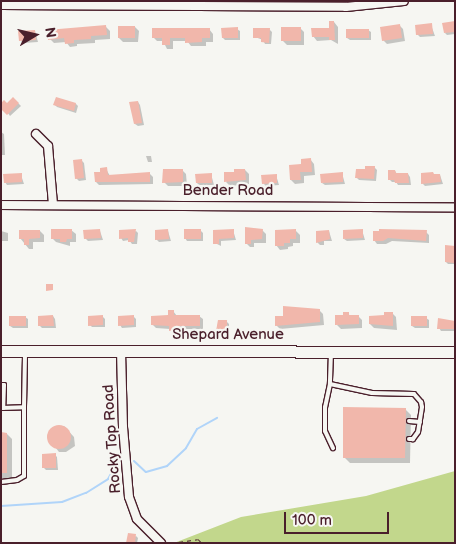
<!DOCTYPE html>
<html>
<head>
<meta charset="utf-8">
<style>
	body { margin:0 }
	#map { position:relative; width:456px; height:544px; overflow:hidden; background:#f6f6f2; font-family:"Balsamiq Sans",sans-serif }
	div>[style] { position:absolute }
	.green>* { inset:0; background:#c2d78c }
	.shadow>* { inset:0; background:#0003 }
	.stream>* { height:2px; margin:-1px; padding:0 1px; transform-origin:1px; border-radius:1px; background:#b0d4f9 }
	.building>* { inset:0; background:#f1b7ab }
	.round { border-radius:50% }
	.path>* { height:1px; margin-top:-0.5px; transform-origin:0; background:repeating-linear-gradient(90deg,#4a1f2b 0 4px,transparent 0 8px) }
	.roads { filter:drop-shadow(1px 0 #4a1f2b) drop-shadow(-1px 0 #4a1f2b) drop-shadow(0 1px #4a1f2b) drop-shadow(0 -1px #4a1f2b) }
	.service>* { height:4px; margin:-2px; padding:0 2px; transform-origin:2px; border-radius:2px; background:#f6f6f2 }
	.minor>* { height:8px; margin:-4px; padding:0 4px; transform-origin:4px; border-radius:4px; background:#f6f6f2 }
	.secondary>* { height:11px; margin:-5.5px; padding:0 5.5px; transform-origin:5.5px; border-radius:5.5px; background:#f6f6f2 }
	span { translate:-50% -50%; white-space:nowrap; text-align:center; line-height:1.15; -webkit-text-stroke:4.5px #f6f6f2; paint-order:stroke }
	.street-label { font-size:15px; color:#4a1f2b }
	.frame { position:absolute; inset:0; border:2px solid #4a1f2b; pointer-events:none }
	.north { position:absolute; left:10px; top:10px; width:50px; height:50px; -webkit-text-stroke:4px #f6f6f2; paint-order:stroke; rotate:81deg; font-size:14px; font-weight:700; line-height:20px; text-align:center; color:#4a1f2b }
	.north::after { content:''; display:block; margin:auto; width:18px; height:22px; background:#4a1f2b; clip-path:polygon(50% 0,100% 100%,50% 72%,0 100%) }
	.scale { position:absolute; left:284px; top:512px; width:105px; height:22px; box-sizing:border-box; border:2px solid #4a1f2b; border-top:0; padding-left:6px; font-size:15px; line-height:18px; white-space:nowrap; color:#4a1f2b; -webkit-text-stroke:4px #f6f6f2; paint-order:stroke }
</style>
</head>
<body>
<div id="map">
	<div class="green">
		<i style="clip-path:polygon(455px 471px,455px 543px,174px 543px,241px 517px,366px 496px)"></i>
	</div>
	<div class="shadow">
		<i style="clip-path:polygon(334px 22px,338px 27px,338px 44px,331px 40px,317px 41px,313px 36px,331px 29px)"></i>
		<i style="clip-path:polygon(455px 23px,455px 34px,447px 35px,445px 33px)"></i>
		<i style="clip-path:polygon(399px 25px,403px 29px,405px 41px,387px 44px,383px 40px)"></i>
		<i style="clip-path:polygon(431px 25px,435px 36px,420px 37px,417px 34px)"></i>
		<i style="clip-path:polygon(106px 27px,110px 31px,110px 39px,95px 40px,95px 43px,77px 44px,77px 46px,70px 47px,66px 42px,54px 43px,50px 39px)"></i>
		<i style="clip-path:polygon(135px 27px,139px 31px,138px 42px,123px 42px,119px 38px)"></i>
		<i style="clip-path:polygon(300px 28px,304px 32px,304px 45px,287px 45px,283px 41px)"></i>
		<i style="clip-path:polygon(209px 29px,213px 34px,213px 42px,206px 42px,206px 46px,191px 46px,187px 41px,173px 41px,173px 49px,167px 49px,163px 41px,157px 41px,153px 37px)"></i>
		<i style="clip-path:polygon(237px 29px,240px 31px,240px 40px,225px 40px,223px 38px)"></i>
		<i style="clip-path:polygon(269px 29px,272px 32px,271px 44px,265px 44px,263px 40px,255px 37px)"></i>
		<i style="clip-path:polygon(368px 30px,371px 32px,371px 40px,350px 40px,347px 38px)"></i>
		<i style="clip-path:polygon(35px 31px,38px 42px,23px 43px,21px 41px)"></i>
		<i style="clip-path:polygon(13px 98px,21px 106px,10px 116px,2px 105px,7px 105px)"></i>
		<i style="clip-path:polygon(57px 98px,76px 104px,78px 106px,76px 113px,57px 107px,55px 105px)"></i>
		<i style="clip-path:polygon(138px 102px,140px 105px,144px 125px,138px 126px,135px 124px)"></i>
		<i style="clip-path:polygon(1px 132px,4px 134px,5px 155px,1px 155px)"></i>
		<i style="clip-path:polygon(146px 156px,151px 156px,152px 162px,148px 162px)"></i>
		<i style="clip-path:polygon(310px 159px,314px 164px,315px 175px,304px 176px,304px 183px,295px 184px,291px 180px,302px 165px)"></i>
		<i style="clip-path:polygon(81px 160px,84px 163px,86px 180px,79px 181px,76px 178px)"></i>
		<i style="clip-path:polygon(374px 167px,377px 170px,376px 181px,359px 180px,357px 178px)"></i>
		<i style="clip-path:polygon(106px 169px,110px 176px,149px 173px,153px 177px,153px 184px,99px 185px,96px 182px)"></i>
		<i style="clip-path:polygon(182px 170px,186px 174px,187px 186px,168px 186px,164px 182px)"></i>
		<i style="clip-path:polygon(245px 170px,249px 174px,249px 184px,230px 186px,226px 182px,235px 173px)"></i>
		<i style="clip-path:polygon(395px 171px,397px 174px,408px 174px,410px 177px,411px 185px,398px 185px,396px 182px,392px 182px,390px 180px)"></i>
		<i style="clip-path:polygon(342px 173px,345px 184px,325px 185px,322px 183px)"></i>
		<i style="clip-path:polygon(211px 174px,214px 185px,199px 185px,197px 183px)"></i>
		<i style="clip-path:polygon(21px 175px,24px 184px,7px 185px,5px 182px)"></i>
		<i style="clip-path:polygon(276px 175px,279px 185px,266px 186px,263px 183px)"></i>
		<i style="clip-path:polygon(440px 175px,443px 184px,425px 186px,422px 183px)"></i>
		<i style="clip-path:polygon(71px 230px,76px 234px,76px 242px,70px 242px,70px 246px,56px 242px,52px 238px)"></i>
		<i style="clip-path:polygon(200px 230px,203px 233px,203px 241px,187px 241px,185px 238px)"></i>
		<i style="clip-path:polygon(233px 230px,236px 240px,221px 241px,221px 246px,215px 243px,214px 231px)"></i>
		<i style="clip-path:polygon(262px 230px,266px 234px,266px 243px,254px 243px,254px 247px,250px 247px,246px 243px)"></i>
		<i style="clip-path:polygon(362px 230px,365px 240px,347px 241px,344px 239px)"></i>
		<i style="clip-path:polygon(1px 231px,8px 233px,8px 241px,1px 241px)"></i>
		<i style="clip-path:polygon(40px 231px,44px 235px,44px 242px,33px 242px,33px 249px,29px 249px,20px 238px)"></i>
		<i style="clip-path:polygon(100px 231px,103px 240px,88px 241px,85px 238px)"></i>
		<i style="clip-path:polygon(136px 231px,138px 233px,137px 244px,132px 244px,129px 240px,123px 241px,121px 238px)"></i>
		<i style="clip-path:polygon(168px 231px,171px 241px,159px 242px,156px 239px)"></i>
		<i style="clip-path:polygon(296px 231px,300px 235px,300px 243px,293px 243px,293px 246px,288px 247px,288px 249px,280px 250px,276px 245px)"></i>
		<i style="clip-path:polygon(329px 231px,332px 241px,324px 241px,324px 245px,320px 245px,317px 242px)"></i>
		<i style="clip-path:polygon(426px 232px,429px 235px,429px 243px,392px 241px,386px 244px,377px 244px,374px 240px)"></i>
		<i style="clip-path:polygon(455px 247px,455px 264px,448px 264px,446px 262px)"></i>
		<i style="clip-path:polygon(319px 310px,323px 314px,324px 325px,280px 329px,276px 325px,284px 317px)"></i>
		<i style="clip-path:polygon(173px 311px,177px 316px,199px 316px,203px 319px,203px 329px,177px 329px,177px 333px,174px 333px,170px 329px,156px 328px,152px 324px,170px 317px)"></i>
		<i style="clip-path:polygon(392px 313px,396px 317px,397px 330px,374px 328px,370px 324px)"></i>
		<i style="clip-path:polygon(348px 314px,351px 316px,358px 316px,362px 320px,362px 328px,341px 329px,337px 325px)"></i>
		<i style="clip-path:polygon(53px 316px,55px 319px,56px 328px,42px 328px,40px 326px)"></i>
		<i style="clip-path:polygon(133px 316px,136px 319px,136px 327px,122px 328px,120px 325px)"></i>
		<i style="clip-path:polygon(25px 317px,28px 319px,28px 328px,13px 328px,10px 326px)"></i>
		<i style="clip-path:polygon(103px 317px,105px 319px,105px 327px,92px 327px,90px 325px)"></i>
		<i style="clip-path:polygon(426px 318px,429px 320px,429px 328px,415px 328px,412px 326px)"></i>
		<i style="clip-path:polygon(226px 321px,229px 324px,229px 338px,224px 338px,221px 335px)"></i>
		<i style="clip-path:polygon(455px 322px,455px 331px,441px 331px,439px 328px)"></i>
		<i style="clip-path:polygon(405px 409px,411px 415px,410px 463px,350px 463px,344px 457px)"></i>
		<i style="clip-path:polygon(56px 426px,64px 426px,74px 437px,75px 446px,66px 452px,59px 452px,48px 438px,49px 432px)"></i>
		<i style="clip-path:polygon(1px 434px,7px 434px,12px 439px,12px 478px,1px 478px)"></i>
		<i style="clip-path:polygon(55px 455px,57px 457px,58px 470px,46px 470px,43px 467px)"></i>
		<i style="clip-path:polygon(136px 536px,138px 538px,137px 543px,128px 543px)"></i>
	</div>
	<div class="stream">
		<i style="left:134px;top:461px;width:16px;rotate:43deg"></i>
		<i style="left:146px;top:472px;width:22px;rotate:-16deg"></i>
		<i style="left:167px;top:466px;width:26px;rotate:-43deg"></i>
		<i style="left:186px;top:448px;width:22px;rotate:-60deg"></i>
		<i style="left:197px;top:429px;width:23px;rotate:-29deg"></i>
		<i style="left:1px;top:506px;width:61px;rotate:-3.8deg"></i>
		<i style="left:62px;top:502px;width:26px;rotate:-21deg"></i>
		<i style="left:86px;top:493px;width:26px;rotate:-32deg"></i>
		<i style="left:108px;top:479px;width:23px;rotate:-61deg"></i>
	</div>
	<div class="building">
		<i style="clip-path:polygon(329px 21px,334px 21px,335px 40px,329px 40px,329px 37px,312px 37px,311px 28px,329px 28px)"></i>
		<i style="clip-path:polygon(455px 21px,455px 32px,444px 33px,442px 23px)"></i>
		<i style="clip-path:polygon(432px 23px,433px 34px,416px 35px,415px 25px)"></i>
		<i style="clip-path:polygon(400px 24px,402px 38px,382px 41px,380px 27px)"></i>
		<i style="clip-path:polygon(106px 25px,107px 35px,91px 36px,91px 39px,74px 40px,74px 43px,65px 44px,64px 38px,48px 40px,47px 30px)"></i>
		<i style="clip-path:polygon(118px 26px,135px 26px,135px 38px,118px 38px)"></i>
		<i style="clip-path:polygon(238px 27px,238px 38px,222px 38px,221px 28px)"></i>
		<i style="clip-path:polygon(281px 27px,301px 27px,301px 41px,281px 41px)"></i>
		<i style="clip-path:polygon(152px 28px,210px 28px,210px 38px,202px 38px,202px 42px,185px 43px,185px 38px,170px 38px,170px 45px,162px 45px,162px 38px,152px 38px)"></i>
		<i style="clip-path:polygon(253px 28px,270px 28px,269px 43px,261px 42px,261px 38px,253px 38px)"></i>
		<i style="clip-path:polygon(346px 29px,369px 29px,369px 38px,346px 38px)"></i>
		<i style="clip-path:polygon(35px 30px,36px 40px,19px 41px,18px 31px)"></i>
		<i style="clip-path:polygon(13px 97px,19px 103px,7px 115px,1px 109px,1px 103px,4px 100px,7px 103px)"></i>
		<i style="clip-path:polygon(56px 97px,76px 103px,74px 111px,53px 105px)"></i>
		<i style="clip-path:polygon(138px 101px,142px 123px,134px 124px,129px 102px)"></i>
		<i style="clip-path:polygon(311px 158px,312px 172px,300px 172px,301px 180px,290px 180px,289px 165px,301px 164px,301px 159px)"></i>
		<i style="clip-path:polygon(82px 159px,84px 178px,75px 179px,73px 160px)"></i>
		<i style="clip-path:polygon(365px 166px,375px 166px,374px 179px,355px 178px,356px 169px,365px 169px)"></i>
		<i style="clip-path:polygon(107px 167px,108px 175px,150px 172px,150px 182px,95px 182px,94px 172px,100px 172px,100px 168px)"></i>
		<i style="clip-path:polygon(163px 169px,183px 169px,183px 182px,162px 183px)"></i>
		<i style="clip-path:polygon(234px 169px,245px 169px,246px 180px,224px 182px,224px 172px,234px 172px)"></i>
		<i style="clip-path:polygon(388px 170px,395px 170px,396px 173px,408px 173px,409px 183px,395px 183px,394px 180px,388px 180px)"></i>
		<i style="clip-path:polygon(343px 172px,343px 182px,321px 183px,320px 174px)"></i>
		<i style="clip-path:polygon(433px 172px,434px 174px,440px 174px,441px 182px,421px 184px,421px 173px)"></i>
		<i style="clip-path:polygon(22px 173px,22px 182px,4px 183px,3px 174px)"></i>
		<i style="clip-path:polygon(212px 173px,212px 183px,196px 183px,195px 174px)"></i>
		<i style="clip-path:polygon(277px 174px,277px 183px,262px 184px,261px 175px)"></i>
		<i style="clip-path:polygon(245px 227px,263px 229px,262px 239px,251px 240px,251px 244px,245px 244px)"></i>
		<i style="clip-path:polygon(51px 229px,72px 229px,72px 239px,67px 239px,66px 242px,60px 242px,60px 239px,51px 239px)"></i>
		<i style="clip-path:polygon(100px 229px,101px 238px,84px 239px,83px 230px)"></i>
		<i style="clip-path:polygon(136px 229px,134px 242px,128px 242px,128px 238px,119px 239px,119px 230px)"></i>
		<i style="clip-path:polygon(168px 229px,169px 239px,155px 240px,155px 230px)"></i>
		<i style="clip-path:polygon(184px 229px,201px 229px,201px 239px,184px 239px)"></i>
		<i style="clip-path:polygon(234px 229px,234px 238px,219px 239px,219px 244px,213px 244px,213px 230px)"></i>
		<i style="clip-path:polygon(296px 229px,296px 239px,290px 239px,290px 243px,284px 243px,284px 246px,275px 246px,275px 230px)"></i>
		<i style="clip-path:polygon(363px 229px,363px 238px,343px 239px,343px 230px)"></i>
		<i style="clip-path:polygon(379px 229px,427px 230px,426px 241px,388px 238px,383px 241px,373px 241px,373px 231px,379px 231px)"></i>
		<i style="clip-path:polygon(19px 230px,40px 230px,40px 238px,29px 239px,29px 245px,24px 245px,24px 239px,19px 239px)"></i>
		<i style="clip-path:polygon(329px 230px,330px 239px,316px 243px,316px 231px)"></i>
		<i style="clip-path:polygon(445px 245px,455px 246px,454px 263px,445px 262px)"></i>
		<i style="clip-path:polygon(46px 284px,53px 284px,53px 290px,46px 291px)"></i>
		<i style="clip-path:polygon(283px 306px,320px 309px,320px 322px,275px 326px,275px 316px,283px 316px)"></i>
		<i style="clip-path:polygon(168px 310px,174px 310px,174px 315px,200px 315px,200px 326px,174px 326px,174px 330px,169px 331px,169px 326px,151px 325px,151px 316px,168px 315px)"></i>
		<i style="clip-path:polygon(343px 312px,349px 312px,349px 315px,359px 315px,359px 324px,335px 325px,335px 315px,343px 315px)"></i>
		<i style="clip-path:polygon(384px 312px,393px 312px,393px 326px,369px 324px,369px 316px,384px 315px)"></i>
		<i style="clip-path:polygon(53px 315px,54px 326px,38px 326px,38px 316px)"></i>
		<i style="clip-path:polygon(103px 315px,103px 325px,88px 326px,88px 316px)"></i>
		<i style="clip-path:polygon(134px 315px,134px 325px,118px 326px,118px 316px)"></i>
		<i style="clip-path:polygon(9px 316px,26px 316px,26px 326px,9px 326px)"></i>
		<i style="clip-path:polygon(411px 316px,427px 316px,427px 326px,411px 326px)"></i>
		<i style="clip-path:polygon(438px 318px,455px 321px,455px 329px,437px 329px)"></i>
		<i style="clip-path:polygon(218px 320px,227px 320px,227px 336px,220px 336px,216px 331px)"></i>
		<i style="clip-path:polygon(343px 407px,406px 408px,405px 458px,343px 458px)"></i>
		<i class="round" style="left:47px;top:425px;width:24px;height:24px"></i>
		<i style="clip-path:polygon(1px 432px,7px 433px,7px 473px,1px 473px)"></i>
		<i style="clip-path:polygon(56px 453px,56px 468px,42px 468px,42px 454px)"></i>
		<i style="clip-path:polygon(128px 533px,136px 534px,135px 543px,126px 543px)"></i>
	</div>
	<div class="path">
		<i style="left:171px;top:543px;width:27px;rotate:-8deg"></i>
		<i style="left:198px;top:539px;width:6px;rotate:45deg"></i>
	</div>
	<div class="roads">
		<div class="service">
			<i style="left:331px;top:352px;width:32px;rotate:92deg"></i>
			<i style="left:330px;top:384px;width:24px;rotate:102deg"></i>
			<i style="left:325px;top:407px;width:24px;rotate:90deg"></i>
			<i style="left:325px;top:431px;width:19px;rotate:65deg"></i>
			<i style="left:330px;top:384px;width:43px;rotate:12.1deg"></i>
			<i style="left:372px;top:393px;width:42px;rotate:1.4deg"></i>
			<i style="left:414px;top:394px;width:11px;rotate:49deg"></i>
			<i style="left:421px;top:402px;width:5px;rotate:79deg"></i>
			<i style="left:422px;top:407px;width:25px;rotate:99deg"></i>
			<i style="left:418px;top:432px;width:9px;rotate:126deg"></i>
			<i style="left:413px;top:439px;width:4px;rotate:180deg"></i>
			<i style="left:1px;top:385px;width:3px"></i>
			<i style="left:4px;top:385px;width:23px;rotate:92deg"></i>
			<i style="left:1px;top:408px;width:23px;rotate:-2deg"></i>
			<i style="left:24px;top:407px;width:53px;rotate:-88.9deg"></i>
			<i style="left:409px;top:421px;width:11px;rotate:5deg"></i>
			<i style="left:1px;top:482px;width:16px;rotate:-7deg"></i>
			<i style="left:17px;top:480px;width:8px;rotate:-30deg"></i>
			<i style="left:24px;top:476px;width:69px;rotate:-90deg"></i>
		</div>
		<div class="minor">
			<i style="left:1px;top:5px;width:345px;rotate:0.3deg"></i>
			<i style="left:346px;top:7px;width:58px;rotate:-5.9deg"></i>
			<i style="left:36px;top:134px;width:17px;rotate:45deg"></i>
			<i style="left:48px;top:146px;width:58px;rotate:85.1deg"></i>
			<i style="left:1px;top:205px;width:454px;rotate:0.3deg"></i>
			<i style="left:121px;top:351px;width:76px;rotate:88.5deg"></i>
			<i style="left:123px;top:427px;width:70px;rotate:85.1deg"></i>
			<i style="left:129px;top:497px;width:23px;rotate:70deg"></i>
			<i style="left:137px;top:519px;width:34px;rotate:45deg"></i>
		</div>
		<div class="secondary">
			<i style="left:1px;top:351px;width:454px;rotate:0.1deg"></i>
		</div>
	</div>
	<div class="street-label">
		<span style="left:228px;top:191px">Bender Road</span>
		<span style="left:228px;top:335px">Shepard Avenue</span>
		<span style="left:112px;top:439px;rotate:-94deg">Rocky Top Road</span>
	</div>
	<div class="frame"></div>
	<div class="north">N</div>
	<div class="scale">100 m</div>
</div>
</body>
</html>
